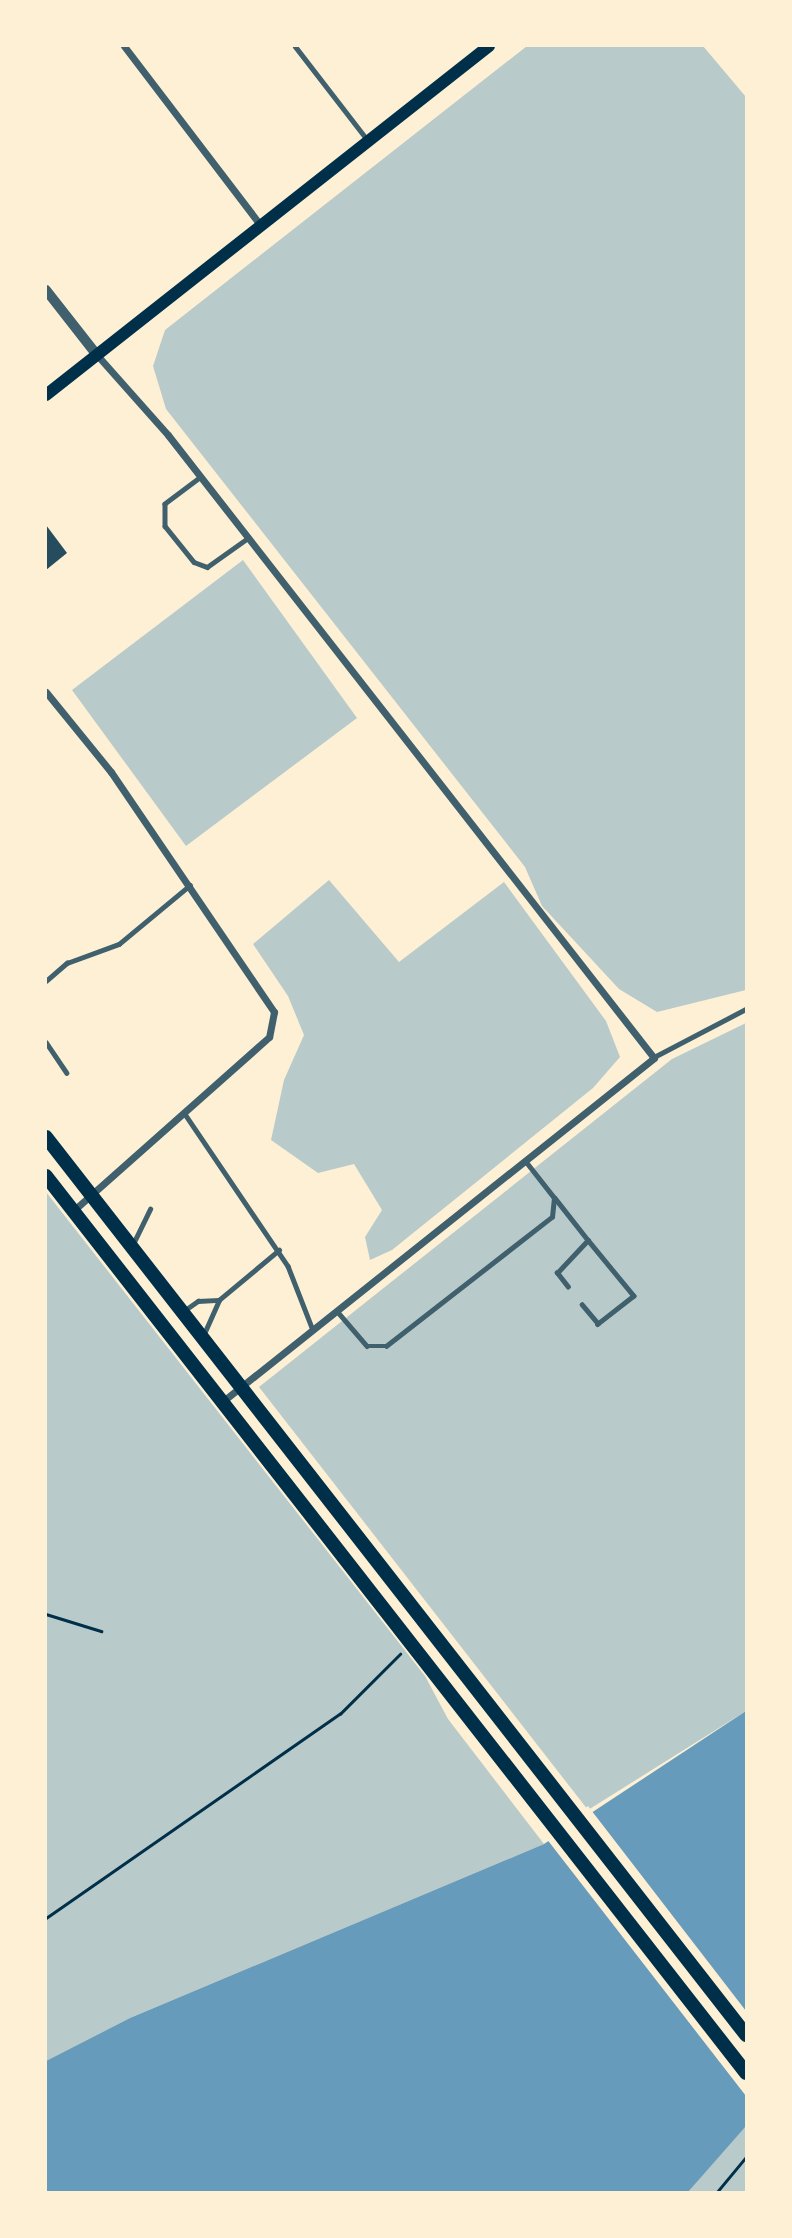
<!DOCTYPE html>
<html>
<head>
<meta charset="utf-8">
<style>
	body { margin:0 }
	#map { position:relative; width:792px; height:2238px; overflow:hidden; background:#fdf0d5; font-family:Cabin,sans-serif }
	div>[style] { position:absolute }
	.green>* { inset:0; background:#b9caca }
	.water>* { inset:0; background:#669bbc }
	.pier>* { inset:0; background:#fdf0d5 }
	.building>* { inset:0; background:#264d5e }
	.path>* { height:2.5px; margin:-1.25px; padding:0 1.25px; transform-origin:1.25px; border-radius:1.25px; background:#003049 }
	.service>* { height:4.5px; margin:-2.25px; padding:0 2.25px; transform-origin:2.25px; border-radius:2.25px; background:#3f606c }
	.minor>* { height:7px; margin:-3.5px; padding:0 3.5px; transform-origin:3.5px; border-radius:3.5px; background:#3f606c }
	.tertiary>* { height:10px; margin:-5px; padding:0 5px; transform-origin:5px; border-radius:5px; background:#3f606c }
	.secondary>* { height:12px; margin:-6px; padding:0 6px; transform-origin:6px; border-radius:6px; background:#003049 }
	.primary>* { height:14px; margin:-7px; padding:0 7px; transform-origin:7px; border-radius:7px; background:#003049 }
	span { translate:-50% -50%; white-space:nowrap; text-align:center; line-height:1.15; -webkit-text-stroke:6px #fdf0d5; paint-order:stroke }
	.frame { position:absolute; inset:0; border:47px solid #fdf0d5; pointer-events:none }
</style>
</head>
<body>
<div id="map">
	<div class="green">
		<i style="clip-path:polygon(527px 46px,703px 46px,746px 97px,746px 990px,657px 1012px,619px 989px,542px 906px,525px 867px,166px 409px,153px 366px,165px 330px)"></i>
		<i style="clip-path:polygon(243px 560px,357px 718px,186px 846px,72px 690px)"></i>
		<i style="clip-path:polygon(329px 880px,399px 962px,504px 882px,606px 1021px,620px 1057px,593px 1088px,392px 1250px,370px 1260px,365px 1237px,382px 1210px,354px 1164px,318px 1173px,271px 1140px,284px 1080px,304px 1035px,288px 996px,253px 944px)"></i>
		<i style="clip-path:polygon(746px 1023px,746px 1711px,588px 1810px,259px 1387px,672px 1059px)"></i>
		<i style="clip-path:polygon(46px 1192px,425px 1676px,448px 1719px,544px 1844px,130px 2018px,46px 2061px)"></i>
		<i style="clip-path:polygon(746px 2126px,746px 2192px,688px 2192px,737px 2133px)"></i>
	</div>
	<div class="water">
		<i style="clip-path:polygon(746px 1711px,746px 2126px,688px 2192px,46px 2192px,46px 2061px,130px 2018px,544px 1844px)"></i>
	</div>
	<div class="pier">
		<i style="clip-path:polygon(588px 1806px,746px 2011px,746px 2096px,546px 1838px)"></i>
	</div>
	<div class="building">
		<i style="clip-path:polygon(46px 525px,67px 553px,46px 570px)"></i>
	</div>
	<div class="path">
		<i style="left:46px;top:1614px;width:58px;rotate:17.2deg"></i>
		<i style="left:46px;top:1918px;width:358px;rotate:-34.8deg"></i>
		<i style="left:340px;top:1714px;width:85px;rotate:-45deg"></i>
		<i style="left:717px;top:2192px;width:45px;rotate:-50.4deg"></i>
	</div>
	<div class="service">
		<i style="left:295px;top:46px;width:118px;rotate:52.3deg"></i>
		<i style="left:201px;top:477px;width:45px;rotate:143.1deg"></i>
		<i style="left:165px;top:504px;width:22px;rotate:90deg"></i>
		<i style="left:165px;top:526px;width:46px;rotate:51.1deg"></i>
		<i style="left:194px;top:562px;width:14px;rotate:21deg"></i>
		<i style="left:207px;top:567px;width:50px;rotate:-35.3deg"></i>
		<i style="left:46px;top:981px;width:28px;rotate:-41deg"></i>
		<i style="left:67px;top:963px;width:55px;rotate:-20.1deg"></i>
		<i style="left:119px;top:944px;width:92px;rotate:-39.7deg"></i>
		<i style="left:46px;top:1042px;width:37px;rotate:56deg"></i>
		<i style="left:654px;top:1057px;width:104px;rotate:-27.6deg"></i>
		<i style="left:185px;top:1114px;width:184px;rotate:55.9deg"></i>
		<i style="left:288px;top:1266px;width:69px;rotate:68.7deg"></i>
		<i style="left:555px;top:1198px;width:53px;rotate:51.8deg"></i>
		<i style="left:133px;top:1244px;width:39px;rotate:-64deg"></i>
		<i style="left:568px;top:1287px;width:18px;rotate:-128deg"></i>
		<i style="left:557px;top:1273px;width:45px;rotate:-46.8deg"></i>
		<i style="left:588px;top:1240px;width:72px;rotate:50.6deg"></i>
		<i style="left:634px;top:1296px;width:46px;rotate:142.1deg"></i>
		<i style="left:598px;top:1324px;width:25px;rotate:-130deg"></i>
		<i style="left:185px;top:1310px;width:16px;rotate:-35deg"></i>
		<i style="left:198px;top:1301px;width:21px;rotate:-3deg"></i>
		<i style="left:337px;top:1311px;width:46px;rotate:49.4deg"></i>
		<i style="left:367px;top:1346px;width:19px"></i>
		<i style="left:386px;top:1346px;width:210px;rotate:-37.9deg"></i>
		<i style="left:552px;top:1217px;width:19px;rotate:-84deg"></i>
		<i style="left:554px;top:1198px;width:47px;rotate:-128.1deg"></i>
		<i style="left:204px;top:1334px;width:37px;rotate:-66deg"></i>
		<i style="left:219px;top:1300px;width:78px;rotate:-39.8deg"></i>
	</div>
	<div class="minor">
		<i style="left:124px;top:46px;width:226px;rotate:52.7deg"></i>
		<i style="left:97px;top:355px;width:107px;rotate:48.4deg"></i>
		<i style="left:168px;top:435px;width:790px;rotate:52.04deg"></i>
		<i style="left:654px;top:1058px;width:552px;rotate:141.47deg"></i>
		<i style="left:46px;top:692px;width:103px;rotate:50.9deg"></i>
		<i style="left:111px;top:772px;width:290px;rotate:55.8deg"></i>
		<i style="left:274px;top:1012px;width:25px;rotate:101deg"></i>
		<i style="left:269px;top:1037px;width:262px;rotate:138.4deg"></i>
	</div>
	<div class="tertiary">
		<i style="left:46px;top:290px;width:83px;rotate:51.9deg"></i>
	</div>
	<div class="secondary">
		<i style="left:46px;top:395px;width:564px;rotate:-38.23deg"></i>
	</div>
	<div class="primary">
		<i style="left:46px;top:1137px;width:1139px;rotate:52.06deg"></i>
		<i style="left:46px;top:1176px;width:1138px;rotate:52.03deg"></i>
	</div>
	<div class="frame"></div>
</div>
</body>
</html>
